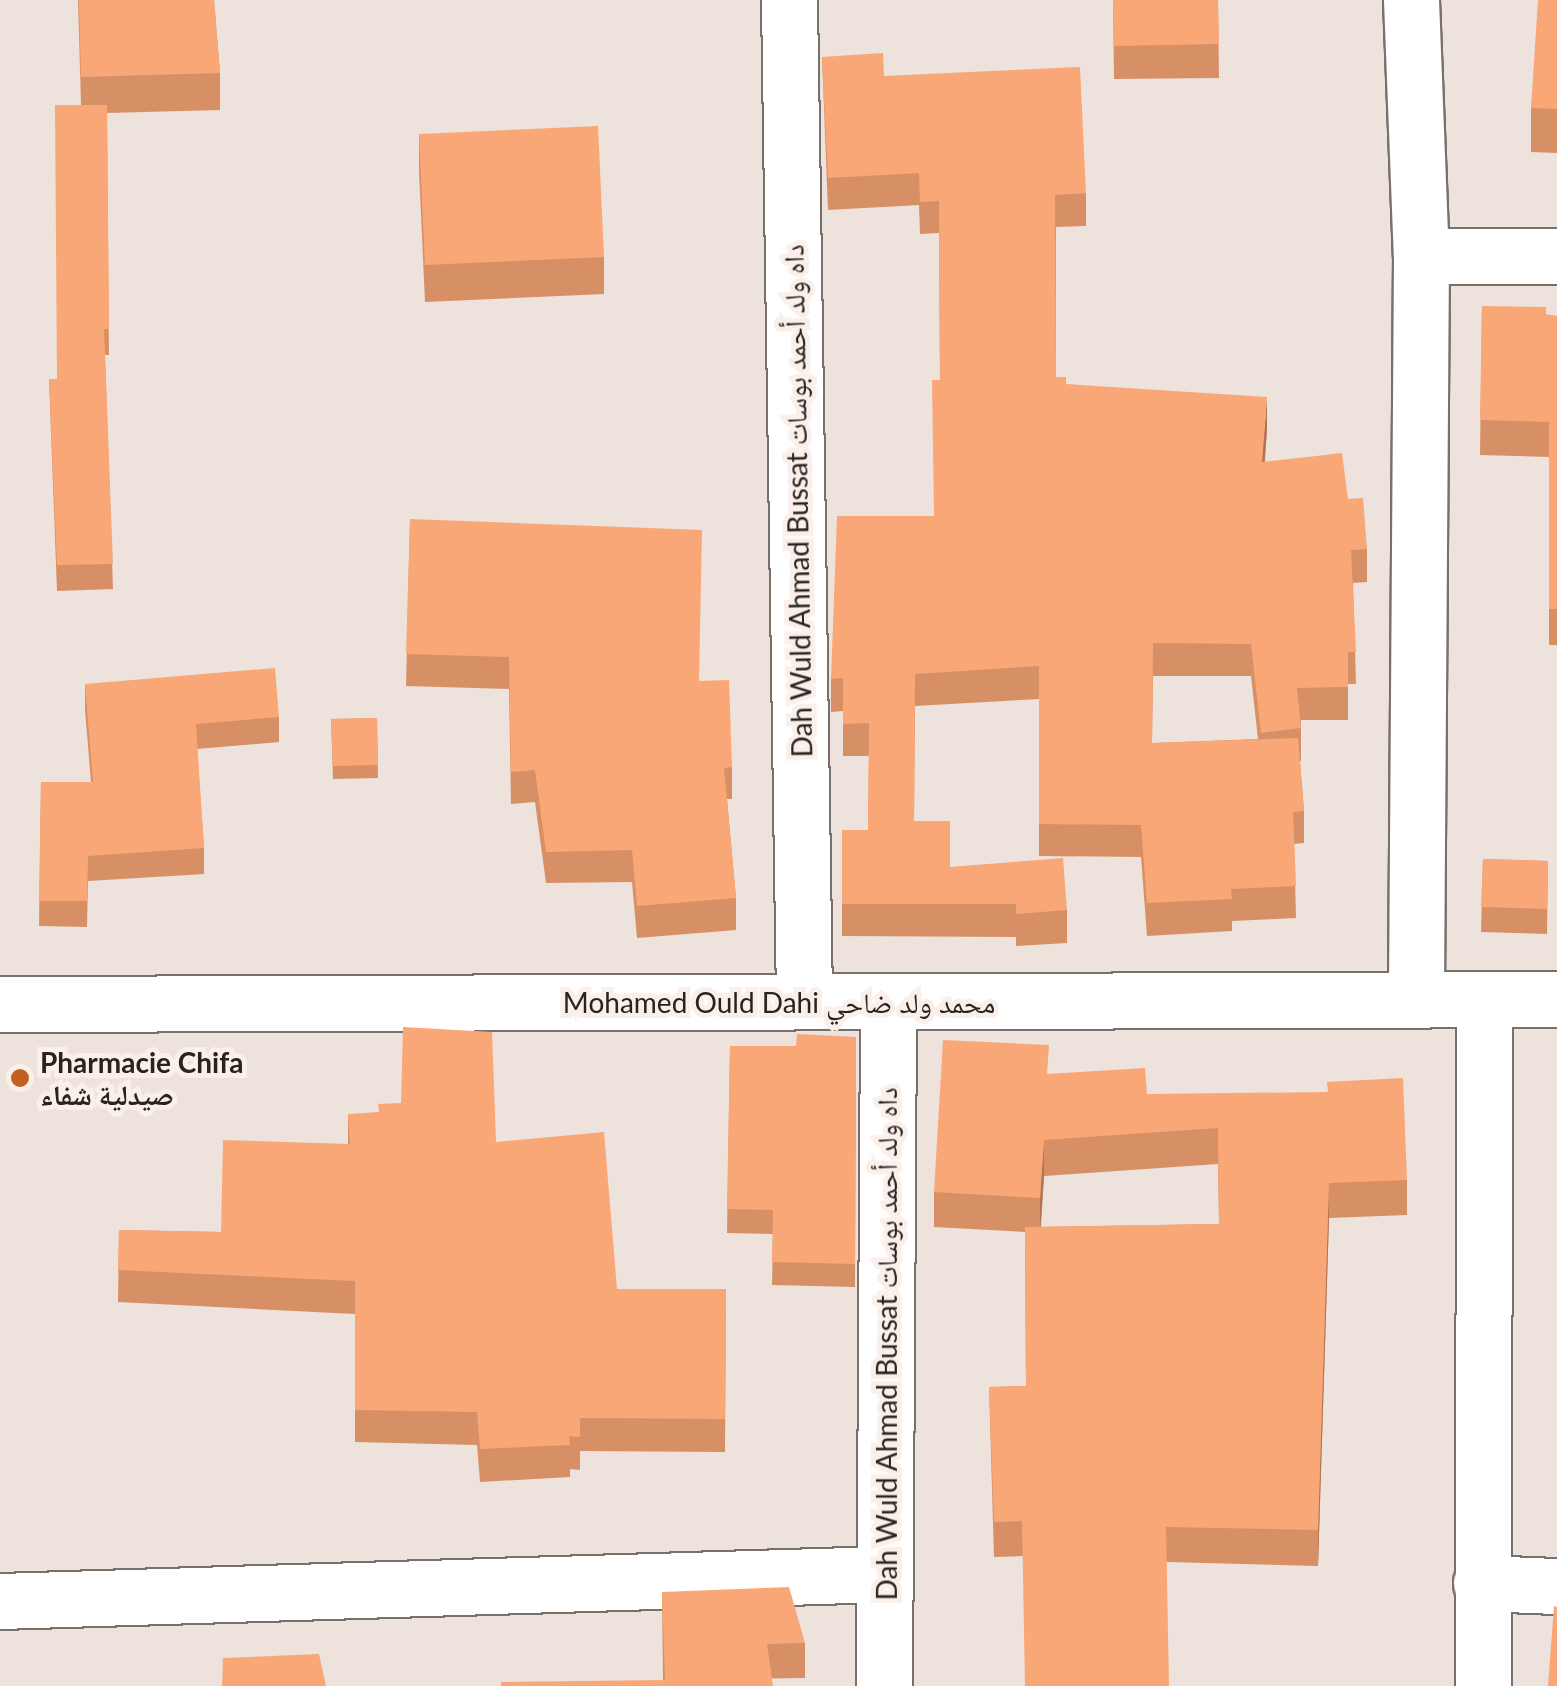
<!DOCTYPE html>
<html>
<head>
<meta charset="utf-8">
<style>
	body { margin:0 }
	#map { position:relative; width:1557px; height:1686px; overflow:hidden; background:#ede2dc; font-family:Lato,"Noto Naskh Arabic",sans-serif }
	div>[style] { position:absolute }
	.roads { filter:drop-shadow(2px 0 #7a706b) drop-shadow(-2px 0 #7a706b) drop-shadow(0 2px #7a706b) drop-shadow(0 -2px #7a706b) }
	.minor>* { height:55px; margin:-27.5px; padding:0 27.5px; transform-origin:27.5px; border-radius:27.5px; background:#fff }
	.wall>* { inset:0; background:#d79066 }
	.shaded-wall>* { inset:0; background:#af7553 }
	.building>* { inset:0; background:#faa777 }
	.dots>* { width:28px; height:28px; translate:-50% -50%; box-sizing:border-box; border:5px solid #faefe9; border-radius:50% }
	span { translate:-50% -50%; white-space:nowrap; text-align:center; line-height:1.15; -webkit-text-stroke:10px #faefe9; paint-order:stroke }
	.street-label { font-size:28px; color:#272320 }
	.poi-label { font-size:28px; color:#272320; font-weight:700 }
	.left { translate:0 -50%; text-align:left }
</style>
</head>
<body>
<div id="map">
	<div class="roads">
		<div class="minor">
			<i style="left:789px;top:0;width:1001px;rotate:89.14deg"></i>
			<i style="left:1411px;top:0;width:256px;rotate:87.8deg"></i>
			<i style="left:1421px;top:256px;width:744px;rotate:90.39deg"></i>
			<i style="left:1421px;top:256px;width:136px"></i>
			<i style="left:0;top:1004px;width:1557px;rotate:-0.18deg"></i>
			<i style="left:1481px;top:1583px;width:76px;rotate:2.3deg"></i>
			<i style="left:0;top:1601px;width:884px;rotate:-1.75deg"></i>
			<i style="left:884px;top:1686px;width:684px;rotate:-89.66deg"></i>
			<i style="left:1483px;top:1686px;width:686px;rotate:-89.92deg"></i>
		</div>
	</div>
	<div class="wall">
		<i style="clip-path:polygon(78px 0,214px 0,220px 73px,220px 110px,107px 113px,109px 355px,105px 355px,113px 589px,57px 591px,49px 379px,57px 379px,81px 105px)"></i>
		<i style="clip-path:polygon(1113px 0,1218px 0,1219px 78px,1114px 79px)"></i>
		<i style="clip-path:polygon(1557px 0,1557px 153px,1531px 152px,1531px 108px)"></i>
		<i style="clip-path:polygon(evenodd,822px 57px,884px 76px,1086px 193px,1086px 226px,1056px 227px,1056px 377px,1066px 384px,1267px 429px,1265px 462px,1348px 499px,1367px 549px,1367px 582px,1353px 583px,1356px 684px,1348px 684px,1348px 720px,1301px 720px,1301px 761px,1300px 761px,1304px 811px,1304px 843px,1294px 844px,1296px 918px,1232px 921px,1232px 931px,1147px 936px,1141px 857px,1039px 856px,1039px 699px,915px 706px,914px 821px,950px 867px,1067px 910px,1067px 943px,1016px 946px,1016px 937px,842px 936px,842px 830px,868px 830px,869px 756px,843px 756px,843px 711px,831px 712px,831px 679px,934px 516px,940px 380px,939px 233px,920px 234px,919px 205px,828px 210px,822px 57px,1153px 676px,1251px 676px,1258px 739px,1152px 743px,1153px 676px)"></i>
		<i style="clip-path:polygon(419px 134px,604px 257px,604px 294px,425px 302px,419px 171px)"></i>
		<i style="clip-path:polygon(1482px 306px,1557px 316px,1557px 645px,1549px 645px,1549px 457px,1480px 455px)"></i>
		<i style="clip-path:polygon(410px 519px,700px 681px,732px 767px,732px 799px,727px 799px,736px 898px,736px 930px,637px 938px,632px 882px,546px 883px,535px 802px,511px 804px,509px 689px,406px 686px)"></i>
		<i style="clip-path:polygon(85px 684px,279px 717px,279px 742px,197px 749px,204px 848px,204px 874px,88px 881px,87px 927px,39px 926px,41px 782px,91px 782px,85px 710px)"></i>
		<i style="clip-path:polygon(377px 718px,378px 778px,333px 779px,331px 719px)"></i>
		<i style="clip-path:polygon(1483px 859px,1548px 861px,1547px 934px,1481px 932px)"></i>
		<i style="clip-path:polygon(856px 1037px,855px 1287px,772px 1285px,773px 1234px,727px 1233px,730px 1046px,796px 1046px)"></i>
		<i style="clip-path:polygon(evenodd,1049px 1074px,1147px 1094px,1407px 1180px,1407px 1215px,1329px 1218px,1318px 1566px,1167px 1562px,1022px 1556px,994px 1557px,989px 1387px,1026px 1386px,1025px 1232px,934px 1227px,934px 1192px,1049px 1074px,1218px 1164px,1219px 1224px,1041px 1227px,1044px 1176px,1218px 1164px)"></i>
		<i style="clip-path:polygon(348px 1114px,496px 1142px,617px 1289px,726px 1289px,725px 1452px,580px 1451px,580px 1470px,570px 1469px,570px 1477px,480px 1482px,477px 1445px,355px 1442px,355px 1314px,118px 1302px,119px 1230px,221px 1232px,348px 1144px)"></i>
		<i style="clip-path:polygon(662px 1592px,805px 1643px,805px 1678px,663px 1680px)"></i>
	</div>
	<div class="shaded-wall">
		<i style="clip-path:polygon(1267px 397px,1267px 429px,1262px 494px,1262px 462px)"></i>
		<i style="clip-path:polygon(1044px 1140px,1044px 1176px,1040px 1233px,1040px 1198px)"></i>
		<i style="clip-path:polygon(1329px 1183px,1329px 1218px,1318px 1566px,1318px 1530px)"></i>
	</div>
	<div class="building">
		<i style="clip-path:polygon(79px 0,214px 0,220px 73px,81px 77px)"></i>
		<i style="clip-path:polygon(1113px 0,1218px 0,1219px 44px,1114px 46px)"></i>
		<i style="clip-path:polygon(1538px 0,1557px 0,1557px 109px,1531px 108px)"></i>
		<i style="clip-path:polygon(883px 53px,884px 76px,1080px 67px,1086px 193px,1055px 195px,1056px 377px,1066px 377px,1066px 384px,1267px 397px,1262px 462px,1342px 453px,1348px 499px,1363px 498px,1367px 549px,1351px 550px,1356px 652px,1348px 652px,1348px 687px,1297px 688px,1301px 728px,1261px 733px,1251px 644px,1153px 643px,1152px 743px,1298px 738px,1304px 811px,1293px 812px,1296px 886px,1231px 889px,1232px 899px,1147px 903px,1141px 825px,1039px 824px,1039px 666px,915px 674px,914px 821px,950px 821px,950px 867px,1063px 858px,1067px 910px,1016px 914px,1016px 904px,842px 904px,842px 830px,868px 830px,869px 723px,843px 724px,843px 678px,831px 679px,837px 516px,934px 516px,932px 380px,940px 380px,939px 201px,920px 202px,919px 173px,828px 178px,822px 57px)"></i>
		<i style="clip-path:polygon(55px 105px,107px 105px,109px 329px,104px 329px,113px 564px,57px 565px,49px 379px,57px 379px)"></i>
		<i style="clip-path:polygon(598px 126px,604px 257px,425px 265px,419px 134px)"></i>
		<i style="clip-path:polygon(1482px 306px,1546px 307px,1546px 315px,1557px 316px,1557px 609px,1549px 609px,1549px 422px,1480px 420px)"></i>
		<i style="clip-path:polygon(410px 519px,702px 530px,699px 681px,729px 680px,732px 767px,724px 768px,736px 898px,637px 906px,632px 850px,546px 852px,535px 770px,511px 772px,509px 657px,406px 654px)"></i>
		<i style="clip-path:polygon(275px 668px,279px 717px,196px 724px,204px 848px,88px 856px,87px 901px,39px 901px,41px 782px,93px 782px,85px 684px)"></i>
		<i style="clip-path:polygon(377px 718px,378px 765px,333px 766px,331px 719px)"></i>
		<i style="clip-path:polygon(1483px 859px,1548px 861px,1547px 909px,1481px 907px)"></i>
		<i style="clip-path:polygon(403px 1027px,492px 1032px,496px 1142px,604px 1132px,617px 1289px,726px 1289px,725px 1419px,580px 1418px,580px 1437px,569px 1436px,570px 1445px,480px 1449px,477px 1412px,355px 1410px,355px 1281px,118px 1270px,119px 1230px,221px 1232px,223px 1140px,350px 1144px,348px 1114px,379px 1112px,378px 1104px,401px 1103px)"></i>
		<i style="clip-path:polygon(797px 1034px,856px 1037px,855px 1264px,772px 1262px,773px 1210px,727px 1209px,730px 1046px,796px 1046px)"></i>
		<i style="clip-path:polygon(943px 1040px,1049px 1045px,1047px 1074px,1145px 1068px,1147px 1094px,1328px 1092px,1327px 1082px,1403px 1078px,1407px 1180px,1329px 1183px,1318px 1530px,1166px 1527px,1169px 1686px,1025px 1686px,1022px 1521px,994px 1522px,989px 1387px,1026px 1386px,1025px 1227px,1219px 1224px,1218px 1128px,1044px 1140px,1040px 1198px,934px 1192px)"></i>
		<i style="clip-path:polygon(789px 1587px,805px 1643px,767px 1644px,773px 1686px,501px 1686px,501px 1682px,665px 1680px,662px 1592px)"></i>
		<i style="clip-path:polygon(1554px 1606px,1557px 1607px,1557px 1686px,1548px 1686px)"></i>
		<i style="clip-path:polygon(319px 1654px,326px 1686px,222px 1686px,223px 1658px)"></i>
	</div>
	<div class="dots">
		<i style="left:20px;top:1078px;background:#c26024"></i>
	</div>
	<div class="street-label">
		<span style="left:797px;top:501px;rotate:-91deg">Dah Wuld Ahmad Bussat داه ولد أحمد بوسات</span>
		<span style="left:779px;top:1002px">Mohamed Ould Dahi محمد ولد ضاحي</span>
		<span style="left:886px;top:1344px;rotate:-90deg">Dah Wuld Ahmad Bussat داه ولد أحمد بوسات</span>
	</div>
	<div class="poi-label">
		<span class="left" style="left:40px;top:1078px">Pharmacie Chifa<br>صيدلية شفاء</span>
	</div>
</div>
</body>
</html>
